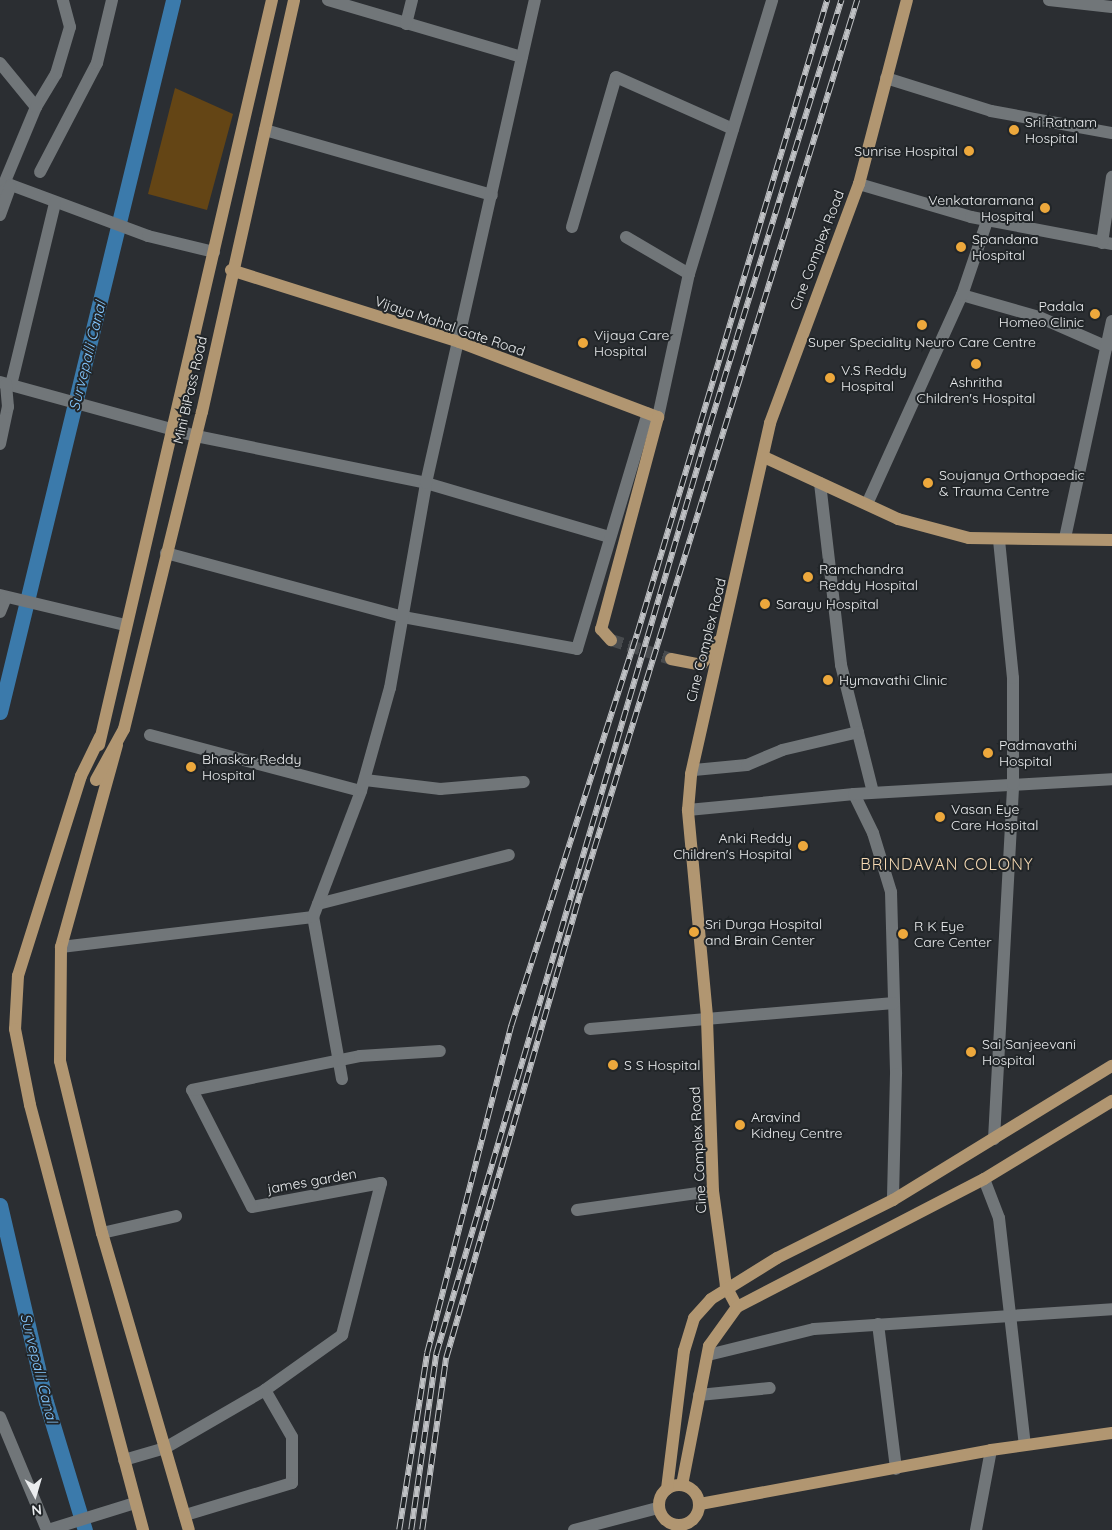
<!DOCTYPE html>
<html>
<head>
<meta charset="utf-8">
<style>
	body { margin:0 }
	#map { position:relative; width:1112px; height:1530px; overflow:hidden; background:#2b2e32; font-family:Quicksand,sans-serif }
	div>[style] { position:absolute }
	.green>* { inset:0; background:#644515 }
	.canal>* { height:15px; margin:-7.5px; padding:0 7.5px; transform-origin:7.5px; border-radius:7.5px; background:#3b7aab }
	.major-tunnel>* { height:12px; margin-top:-6px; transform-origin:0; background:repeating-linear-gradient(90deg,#484b4e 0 12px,transparent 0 18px) }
	.minor>* { height:12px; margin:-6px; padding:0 6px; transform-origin:6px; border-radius:6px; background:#717679 }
	.major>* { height:12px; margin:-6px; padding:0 6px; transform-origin:6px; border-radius:6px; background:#b19671 }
	.major>.ring { margin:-6px; padding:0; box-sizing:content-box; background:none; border:12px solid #b19671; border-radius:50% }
	.rail>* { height:5.5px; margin-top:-2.75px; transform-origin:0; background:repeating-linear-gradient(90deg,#212528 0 11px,#bfc1c4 0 22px); box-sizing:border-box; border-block:1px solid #bfc1c4 }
	.dots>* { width:14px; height:14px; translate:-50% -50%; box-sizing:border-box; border:2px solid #212528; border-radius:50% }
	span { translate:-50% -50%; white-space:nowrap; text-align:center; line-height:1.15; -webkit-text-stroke:4px #212528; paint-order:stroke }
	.poi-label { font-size:14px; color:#ebedef }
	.left { translate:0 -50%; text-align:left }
	.right { translate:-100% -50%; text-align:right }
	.street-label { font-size:14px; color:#ebedef }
	.water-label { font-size:15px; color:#83c6fe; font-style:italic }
	.quarter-label { font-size:16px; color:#f7dab4; letter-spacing:1px }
	.north { position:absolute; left:10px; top:1470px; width:50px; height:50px; -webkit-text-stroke:4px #212528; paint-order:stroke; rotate:174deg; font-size:14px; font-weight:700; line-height:20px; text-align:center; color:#ebedef }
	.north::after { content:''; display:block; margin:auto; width:18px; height:22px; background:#ebedef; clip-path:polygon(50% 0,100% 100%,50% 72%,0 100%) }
</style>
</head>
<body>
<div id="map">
	<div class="green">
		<i style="clip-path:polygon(175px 88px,233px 114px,207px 210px,148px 194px)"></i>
	</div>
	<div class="canal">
		<i style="left:0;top:712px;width:733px;rotate:-76.34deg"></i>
		<i style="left:0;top:1205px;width:202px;rotate:76.9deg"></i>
		<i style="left:46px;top:1402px;width:134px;rotate:73.1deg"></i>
	</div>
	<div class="major-tunnel">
		<i style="left:611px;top:640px;width:63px;rotate:17.6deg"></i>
	</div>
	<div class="minor">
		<i style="left:328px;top:0;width:202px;rotate:16.4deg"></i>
		<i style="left:1049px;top:0;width:63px;rotate:6.3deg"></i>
		<i style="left:406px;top:24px;width:25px;rotate:-76deg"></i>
		<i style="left:0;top:63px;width:57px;rotate:50.7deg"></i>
		<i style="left:886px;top:78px;width:110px;rotate:17.4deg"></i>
		<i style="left:991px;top:111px;width:123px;rotate:10.3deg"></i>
		<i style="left:265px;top:130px;width:236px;rotate:16deg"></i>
		<i style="left:40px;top:172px;width:123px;rotate:-62.4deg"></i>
		<i style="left:97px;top:63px;width:65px;rotate:-76.6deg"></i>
		<i style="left:859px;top:184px;width:117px;rotate:16.4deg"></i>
		<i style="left:971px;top:217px;width:144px;rotate:10.8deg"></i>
		<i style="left:1px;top:191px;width:91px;rotate:-67.4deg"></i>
		<i style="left:36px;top:107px;width:39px;rotate:-59deg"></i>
		<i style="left:56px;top:74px;width:49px;rotate:-73.4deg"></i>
		<i style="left:70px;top:27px;width:28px;rotate:-105deg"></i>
		<i style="left:0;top:194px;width:14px;rotate:-39deg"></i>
		<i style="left:11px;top:185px;width:146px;rotate:20.4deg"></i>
		<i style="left:148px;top:236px;width:68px;rotate:13.6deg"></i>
		<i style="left:0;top:215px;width:30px;rotate:-70deg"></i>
		<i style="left:572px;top:227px;width:156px;rotate:-73.7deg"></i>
		<i style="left:616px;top:77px;width:128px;rotate:24deg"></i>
		<i style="left:626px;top:237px;width:73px;rotate:30.4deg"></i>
		<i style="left:1102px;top:243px;width:67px;rotate:-81.4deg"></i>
		<i style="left:962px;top:295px;width:80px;rotate:15.9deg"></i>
		<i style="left:1039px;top:317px;width:74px;rotate:23.8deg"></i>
		<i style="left:0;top:382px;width:203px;rotate:15.4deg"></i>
		<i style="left:196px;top:436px;width:235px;rotate:11.5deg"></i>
		<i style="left:426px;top:483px;width:191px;rotate:16.4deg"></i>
		<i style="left:11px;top:385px;width:187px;rotate:-76.4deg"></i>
		<i style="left:658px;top:417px;width:146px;rotate:-77.8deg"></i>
		<i style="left:689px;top:274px;width:286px;rotate:-73.1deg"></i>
		<i style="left:0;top:444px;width:38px;rotate:-78deg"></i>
		<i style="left:8px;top:407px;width:23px;rotate:-95deg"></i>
		<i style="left:820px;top:483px;width:183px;rotate:83.4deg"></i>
		<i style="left:841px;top:665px;width:131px;rotate:75.9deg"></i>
		<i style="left:867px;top:504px;width:230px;rotate:-65.6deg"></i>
		<i style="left:962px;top:295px;width:78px;rotate:-71.3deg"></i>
		<i style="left:1065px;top:538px;width:222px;rotate:-77.8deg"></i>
		<i style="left:166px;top:553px;width:245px;rotate:15.1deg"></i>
		<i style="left:403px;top:617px;width:177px;rotate:10.4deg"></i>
		<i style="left:577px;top:649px;width:246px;rotate:-73.3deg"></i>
		<i style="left:0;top:595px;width:129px;rotate:13.5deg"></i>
		<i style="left:0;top:612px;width:16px;rotate:-68deg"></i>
		<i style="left:150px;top:735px;width:218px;rotate:14.9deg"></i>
		<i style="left:694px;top:770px;width:53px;rotate:-5.4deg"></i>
		<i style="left:747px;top:765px;width:38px;rotate:-23deg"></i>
		<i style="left:782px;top:750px;width:78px;rotate:-13.3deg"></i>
		<i style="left:365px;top:780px;width:76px;rotate:6.8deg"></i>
		<i style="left:440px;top:789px;width:84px;rotate:-4.8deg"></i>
		<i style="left:854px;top:794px;width:43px;rotate:64deg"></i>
		<i style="left:873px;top:833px;width:62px;rotate:73deg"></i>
		<i style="left:891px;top:892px;width:182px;rotate:88.4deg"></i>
		<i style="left:896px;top:1074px;width:126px;rotate:91.4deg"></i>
		<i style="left:688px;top:810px;width:167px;rotate:-5.5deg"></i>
		<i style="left:854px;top:794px;width:258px;rotate:-3.3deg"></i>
		<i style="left:318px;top:904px;width:197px;rotate:-14.4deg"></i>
		<i style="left:61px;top:947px;width:254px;rotate:-6.8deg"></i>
		<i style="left:590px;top:1029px;width:305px;rotate:-4.9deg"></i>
		<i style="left:342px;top:1079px;width:165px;rotate:-100.1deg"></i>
		<i style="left:313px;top:917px;width:135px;rotate:-69.1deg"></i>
		<i style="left:361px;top:791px;width:107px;rotate:-74.3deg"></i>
		<i style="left:390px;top:688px;width:208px;rotate:-80deg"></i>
		<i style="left:426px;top:483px;width:495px;rotate:-77.3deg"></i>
		<i style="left:994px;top:1139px;width:356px;rotate:-86.9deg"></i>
		<i style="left:1013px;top:784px;width:106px;rotate:-90deg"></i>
		<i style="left:1013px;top:678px;width:138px;rotate:-95.8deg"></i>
		<i style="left:984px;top:1179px;width:42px;rotate:69deg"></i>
		<i style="left:999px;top:1218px;width:228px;rotate:83.5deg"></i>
		<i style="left:577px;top:1210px;width:137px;rotate:-8deg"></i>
		<i style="left:102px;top:1233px;width:76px;rotate:-12.9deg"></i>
		<i style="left:878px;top:1324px;width:146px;rotate:82.9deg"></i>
		<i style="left:708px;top:1355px;width:109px;rotate:-13.8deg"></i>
		<i style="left:814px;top:1329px;width:299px;rotate:-3.8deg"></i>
		<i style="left:265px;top:1390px;width:95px;rotate:-35.5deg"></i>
		<i style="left:342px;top:1335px;width:157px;rotate:-75.6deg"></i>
		<i style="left:381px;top:1183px;width:131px;rotate:169.5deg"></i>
		<i style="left:252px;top:1207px;width:131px;rotate:-117.1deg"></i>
		<i style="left:192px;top:1090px;width:171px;rotate:-11.4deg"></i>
		<i style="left:360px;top:1056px;width:80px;rotate:-3.6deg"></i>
		<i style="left:699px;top:1395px;width:71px;rotate:-5.6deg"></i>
		<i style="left:0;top:1417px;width:122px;rotate:67.4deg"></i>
		<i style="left:124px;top:1460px;width:43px;rotate:-16.3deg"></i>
		<i style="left:165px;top:1448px;width:116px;rotate:-30.1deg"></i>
		<i style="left:265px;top:1390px;width:54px;rotate:60.1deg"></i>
		<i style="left:292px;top:1437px;width:46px;rotate:90deg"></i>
		<i style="left:292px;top:1483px;width:112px;rotate:163.3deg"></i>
		<i style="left:48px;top:1530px;width:91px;rotate:-17.2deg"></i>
		<i style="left:574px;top:1530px;width:87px;rotate:-14.7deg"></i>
		<i style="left:680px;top:1530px;width:5px;rotate:-90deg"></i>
		<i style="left:976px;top:1530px;width:81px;rotate:-79.4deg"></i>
	</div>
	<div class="major">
		<i style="left:231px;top:270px;width:239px;rotate:17.5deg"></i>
		<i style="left:459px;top:342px;width:213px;rotate:20.7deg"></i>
		<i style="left:658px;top:417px;width:220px;rotate:105deg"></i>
		<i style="left:601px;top:629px;width:15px;rotate:48deg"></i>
		<i style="left:764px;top:457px;width:148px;rotate:24.8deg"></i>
		<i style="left:898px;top:519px;width:73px;rotate:15deg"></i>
		<i style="left:969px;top:538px;width:143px;rotate:0.8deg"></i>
		<i style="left:671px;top:659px;width:31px;rotate:11deg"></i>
		<i style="left:701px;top:665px;width:29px;rotate:-54deg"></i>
		<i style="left:100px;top:737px;width:43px;rotate:116deg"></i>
		<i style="left:81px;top:776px;width:210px;rotate:107.5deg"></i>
		<i style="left:18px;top:976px;width:53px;rotate:93.2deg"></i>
		<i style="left:15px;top:1029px;width:77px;rotate:78.8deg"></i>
		<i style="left:30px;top:1105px;width:440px;rotate:75.1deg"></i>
		<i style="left:99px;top:745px;width:765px;rotate:-76.93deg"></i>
		<i style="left:117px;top:745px;width:210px;rotate:105.5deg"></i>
		<i style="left:61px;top:947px;width:114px;rotate:90.5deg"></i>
		<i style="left:60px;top:1061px;width:177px;rotate:76.3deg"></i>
		<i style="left:102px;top:1233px;width:309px;rotate:73.7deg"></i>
		<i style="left:96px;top:780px;width:58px;rotate:-61.2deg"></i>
		<i style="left:124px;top:729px;width:326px;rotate:-76.2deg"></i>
		<i style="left:202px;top:412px;width:422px;rotate:-77.4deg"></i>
		<i style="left:737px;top:1307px;width:24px;rotate:-118deg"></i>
		<i style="left:726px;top:1286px;width:96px;rotate:-97.8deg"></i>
		<i style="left:713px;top:1191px;width:175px;rotate:-92deg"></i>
		<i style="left:707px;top:1016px;width:207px;rotate:-95.3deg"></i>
		<i style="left:688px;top:810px;width:36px;rotate:-85deg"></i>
		<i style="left:691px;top:774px;width:360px;rotate:-77.3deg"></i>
		<i style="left:770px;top:423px;width:255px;rotate:-69.6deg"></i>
		<i style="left:859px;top:184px;width:190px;rotate:-75.4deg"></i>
		<i style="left:682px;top:1485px;width:142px;rotate:-79deg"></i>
		<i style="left:709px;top:1346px;width:48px;rotate:-54.3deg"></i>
		<i style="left:737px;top:1307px;width:278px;rotate:-27.4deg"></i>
		<i style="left:984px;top:1179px;width:150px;rotate:-31.4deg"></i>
		<i class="ring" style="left:659px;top:1485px;width:28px;height:28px"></i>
		<i style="left:667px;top:1489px;width:139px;rotate:-83deg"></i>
		<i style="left:684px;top:1351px;width:34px;rotate:-73deg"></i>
		<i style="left:694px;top:1318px;width:25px;rotate:-48deg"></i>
		<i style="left:711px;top:1299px;width:78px;rotate:-31.8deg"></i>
		<i style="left:777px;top:1258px;width:130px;rotate:-26.6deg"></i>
		<i style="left:893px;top:1200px;width:257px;rotate:-31.5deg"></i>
		<i style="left:700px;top:1504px;width:296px;rotate:-10.5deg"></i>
		<i style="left:991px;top:1450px;width:122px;rotate:-8deg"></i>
	</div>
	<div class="rail">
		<i style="left:399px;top:1530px;width:179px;rotate:-81deg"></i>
		<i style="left:427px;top:1353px;width:338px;rotate:-75.6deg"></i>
		<i style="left:511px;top:1026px;width:412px;rotate:-72.2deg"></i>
		<i style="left:637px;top:634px;width:662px;rotate:-73.32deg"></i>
		<i style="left:411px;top:1530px;width:178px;rotate:-81.9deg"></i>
		<i style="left:436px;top:1354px;width:970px;rotate:-73.58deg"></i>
		<i style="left:710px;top:424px;width:444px;rotate:-72.8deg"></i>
		<i style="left:422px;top:1530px;width:174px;rotate:-82.1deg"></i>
		<i style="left:446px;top:1358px;width:486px;rotate:-73.9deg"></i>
		<i style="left:581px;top:891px;width:933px;rotate:-72.79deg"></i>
	</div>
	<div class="dots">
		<i style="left:1014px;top:130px;background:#eda83c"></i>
		<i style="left:969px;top:151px;background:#eda83c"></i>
		<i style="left:1045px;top:208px;background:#eda83c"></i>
		<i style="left:961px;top:247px;background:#eda83c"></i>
		<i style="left:1095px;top:314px;background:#eda83c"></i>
		<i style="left:922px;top:325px;background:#eda83c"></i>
		<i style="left:583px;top:343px;background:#eda83c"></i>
		<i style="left:976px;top:364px;background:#eda83c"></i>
		<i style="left:830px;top:378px;background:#eda83c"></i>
		<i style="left:928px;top:483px;background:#eda83c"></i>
		<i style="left:808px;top:577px;background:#eda83c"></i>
		<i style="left:765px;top:604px;background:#eda83c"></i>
		<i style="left:828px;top:680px;background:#eda83c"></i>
		<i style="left:988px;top:753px;background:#eda83c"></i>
		<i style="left:191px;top:767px;background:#eda83c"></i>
		<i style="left:940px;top:817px;background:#eda83c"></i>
		<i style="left:803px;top:846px;background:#eda83c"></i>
		<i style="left:694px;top:932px;background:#eda83c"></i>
		<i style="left:903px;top:934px;background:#eda83c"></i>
		<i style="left:971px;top:1052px;background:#eda83c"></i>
		<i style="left:613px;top:1065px;background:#eda83c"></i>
		<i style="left:740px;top:1125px;background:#eda83c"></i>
	</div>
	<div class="poi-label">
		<span class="left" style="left:1025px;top:130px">Sri Ratnam<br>Hospital</span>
		<span class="right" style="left:958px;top:151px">Sunrise Hospital</span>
		<span class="right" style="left:1034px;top:208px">Venkataramana<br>Hospital</span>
		<span class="left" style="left:972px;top:247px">Spandana<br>Hospital</span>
		<span class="right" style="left:1084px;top:314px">Padala<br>Homeo Clinic</span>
		<span class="left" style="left:594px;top:343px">Vijaya Care<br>Hospital</span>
		<span style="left:922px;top:342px">Super Speciality Neuro Care Centre</span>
		<span class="left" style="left:841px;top:378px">V.S Reddy<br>Hospital</span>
		<span style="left:976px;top:390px">Ashritha<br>Children's Hospital</span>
		<span class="left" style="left:939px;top:483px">Soujanya Orthopaedic<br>&amp; Trauma Centre</span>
		<span class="left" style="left:819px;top:577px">Ramchandra<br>Reddy Hospital</span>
		<span class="left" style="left:776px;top:604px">Sarayu Hospital</span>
		<span class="left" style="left:839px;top:680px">Hymavathi Clinic</span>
		<span class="left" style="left:999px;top:753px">Padmavathi<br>Hospital</span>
		<span class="left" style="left:202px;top:767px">Bhaskar Reddy<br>Hospital</span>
		<span class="left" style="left:951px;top:817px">Vasan Eye<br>Care Hospital</span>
		<span class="right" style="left:792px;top:846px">Anki Reddy<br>Children's Hospital</span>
		<span class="left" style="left:705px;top:932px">Sri Durga Hospital<br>and Brain Center</span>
		<span class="left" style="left:914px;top:934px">R K Eye<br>Care Center</span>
		<span class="left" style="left:982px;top:1052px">Sai Sanjeevani<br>Hospital</span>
		<span class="left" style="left:624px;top:1065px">S S Hospital</span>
		<span class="left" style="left:751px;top:1125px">Aravind<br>Kidney Centre</span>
	</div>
	<div class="street-label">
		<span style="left:817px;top:250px;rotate:-69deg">Cine Complex Road</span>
		<span style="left:450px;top:326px;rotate:19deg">Vijaya Mahal Gate Road</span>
		<span style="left:190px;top:390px;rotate:-77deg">Mini BiPass Road</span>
		<span style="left:706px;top:640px;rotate:-76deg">Cine Complex Road</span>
		<span style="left:698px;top:1150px;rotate:-93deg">Cine Complex Road</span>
		<span style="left:312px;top:1181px;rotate:-10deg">james garden</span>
	</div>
	<div class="water-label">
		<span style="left:87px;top:356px;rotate:-76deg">Survepalli Canal</span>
		<span style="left:39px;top:1368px;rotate:76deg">Survepalli Canal</span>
	</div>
	<div class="quarter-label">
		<span style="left:947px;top:864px">BRINDAVAN COLONY</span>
	</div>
	<div class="north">N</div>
</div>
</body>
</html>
